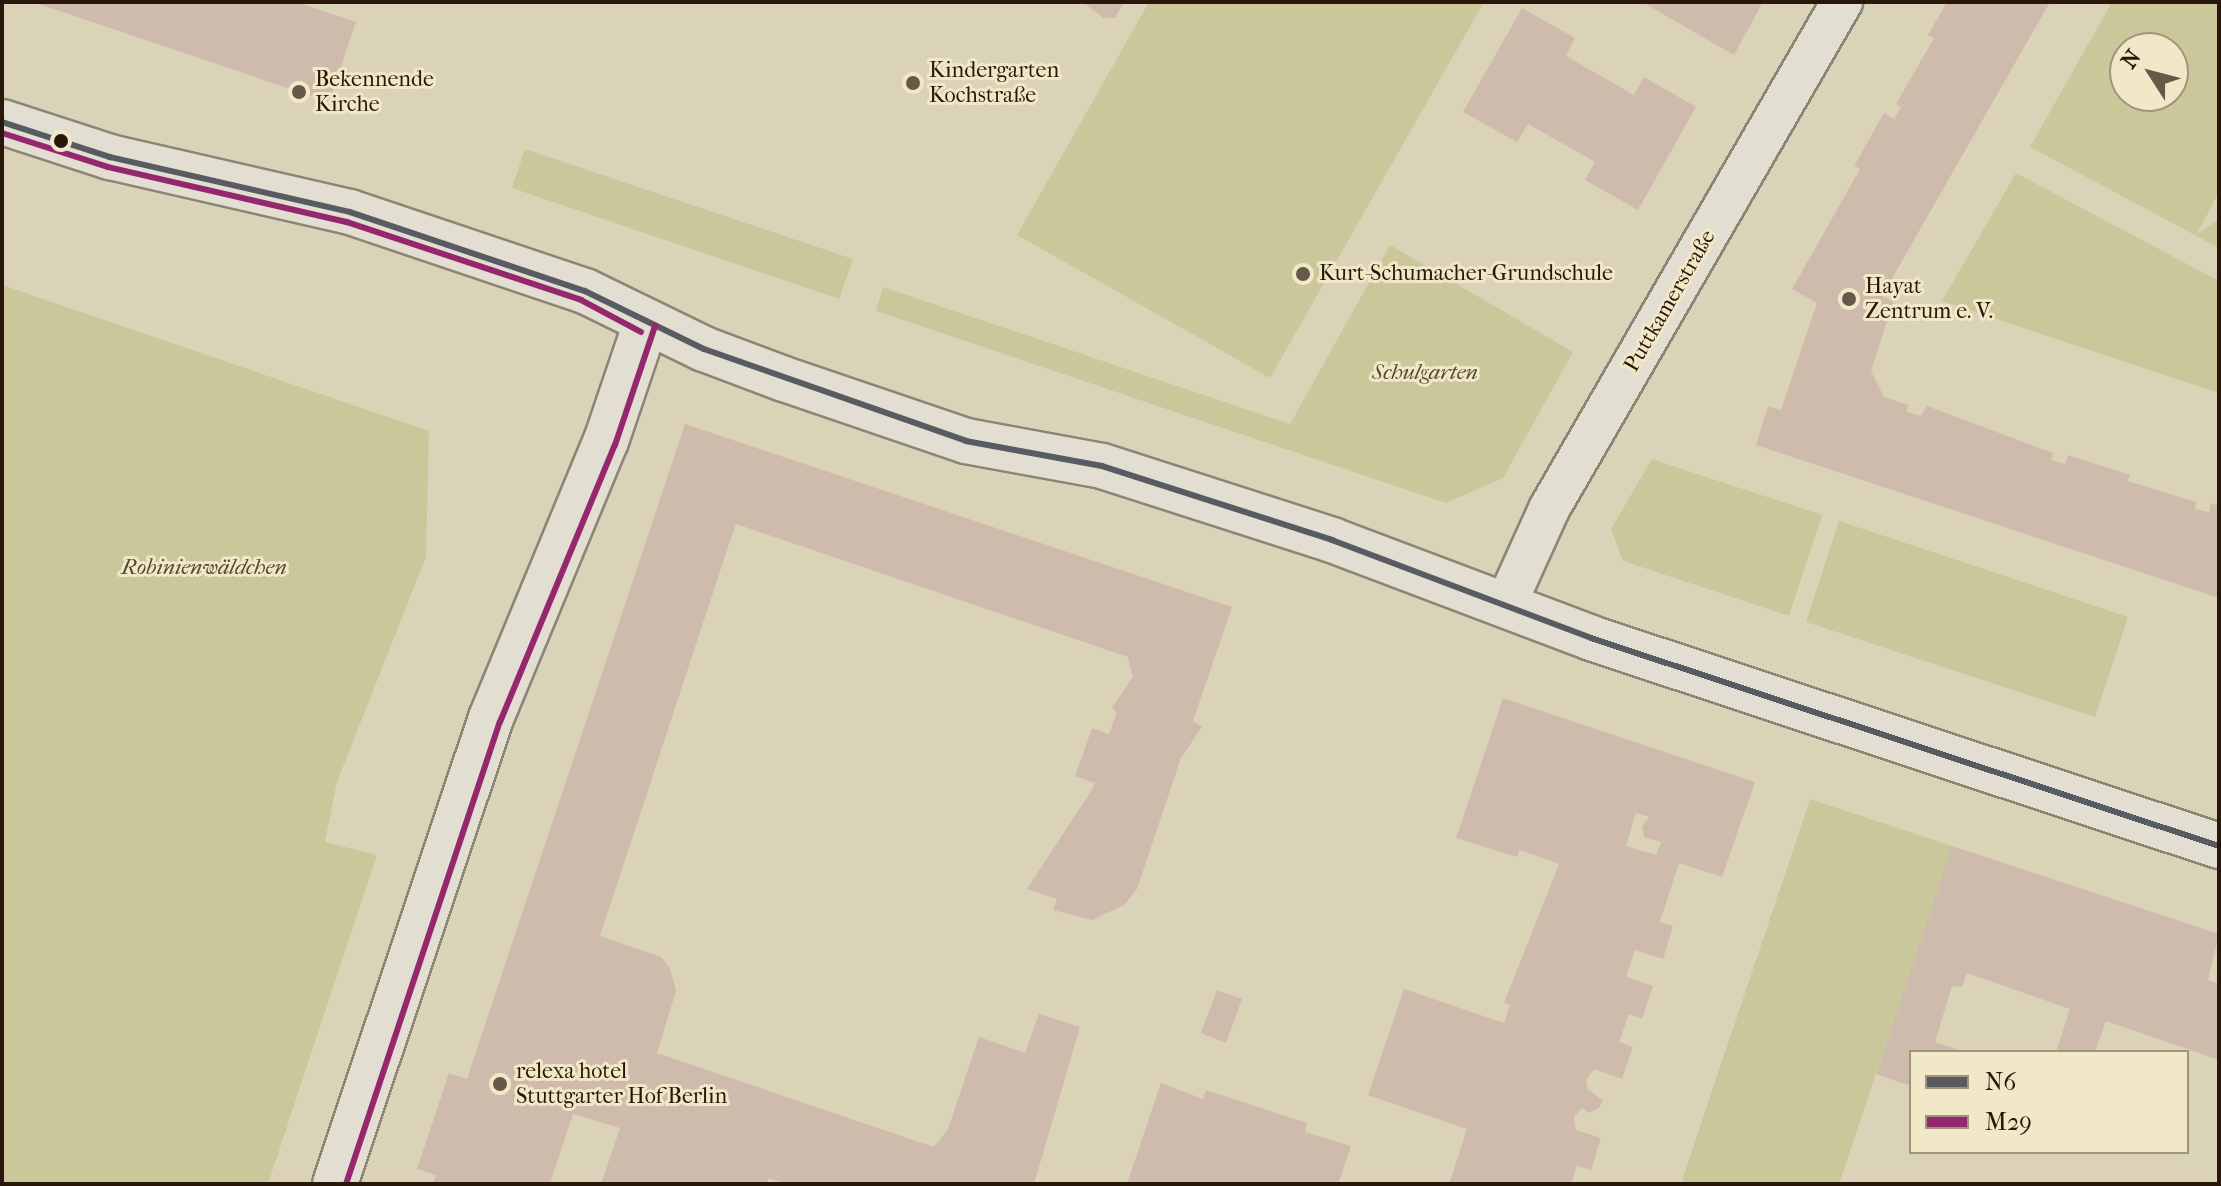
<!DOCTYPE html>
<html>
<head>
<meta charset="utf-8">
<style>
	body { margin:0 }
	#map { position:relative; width:2221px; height:1186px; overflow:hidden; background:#dbd3b8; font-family:"IM FELL French Canon",serif }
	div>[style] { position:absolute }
	.green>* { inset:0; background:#cac79b }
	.building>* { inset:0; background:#cebbac }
	.roads { filter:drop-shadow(2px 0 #8c8575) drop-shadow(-2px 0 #8c8575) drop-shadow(0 2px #8c8575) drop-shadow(0 -2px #8c8575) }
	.minor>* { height:40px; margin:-20px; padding:0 20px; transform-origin:20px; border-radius:20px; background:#e2ded1 }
	.tertiary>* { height:44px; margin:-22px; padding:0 22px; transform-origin:22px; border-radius:22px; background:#e2ded1 }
	.secondary>* { height:44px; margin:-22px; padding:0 22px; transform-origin:22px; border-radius:22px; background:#e2ded1 }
	.bus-1>* { height:6px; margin:-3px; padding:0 3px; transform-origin:3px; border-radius:3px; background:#595b62 }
	.bus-2>* { height:6px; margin:-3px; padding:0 3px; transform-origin:3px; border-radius:3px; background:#95276e }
	.dots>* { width:22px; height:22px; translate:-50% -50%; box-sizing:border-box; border:4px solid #f1e8c7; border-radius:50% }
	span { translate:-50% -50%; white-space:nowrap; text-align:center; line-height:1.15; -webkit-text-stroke:6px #f1e8c7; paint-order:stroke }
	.poi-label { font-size:22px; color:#29170b }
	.left { translate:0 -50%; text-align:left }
	.street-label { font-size:22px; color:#29170b }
	.park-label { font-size:22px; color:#55492f; font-style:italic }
	.frame { position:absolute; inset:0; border:4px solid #29170b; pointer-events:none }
	.legend { position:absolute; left:1909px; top:1050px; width:280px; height:104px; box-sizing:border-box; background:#f1e8c7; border:2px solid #a1947c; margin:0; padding:10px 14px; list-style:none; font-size:24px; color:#29170b }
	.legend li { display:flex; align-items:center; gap:16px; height:40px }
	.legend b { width:40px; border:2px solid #a1947c }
	.north { position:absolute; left:2109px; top:32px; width:80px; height:80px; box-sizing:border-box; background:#f1e8c7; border:2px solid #a1947c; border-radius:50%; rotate:306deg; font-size:22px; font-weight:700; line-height:32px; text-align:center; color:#29170b }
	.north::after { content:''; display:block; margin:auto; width:28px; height:36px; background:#675948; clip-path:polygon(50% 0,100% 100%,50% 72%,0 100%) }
</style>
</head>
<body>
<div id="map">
	<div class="green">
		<i style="clip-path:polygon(1149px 2px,1484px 2px,1270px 378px,1017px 235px)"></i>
		<i style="clip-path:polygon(evenodd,2112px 2px,2219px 2px,2219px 192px,2197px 234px,2219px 219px,2219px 248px,2030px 147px,2112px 2px,2125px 48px,2173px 48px,2173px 96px,2125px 96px,2125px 48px)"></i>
		<i style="clip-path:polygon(525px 149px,853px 259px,839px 299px,512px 188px)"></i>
		<i style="clip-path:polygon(2016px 173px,2219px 281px,2219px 393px,1942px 301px)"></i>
		<i style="clip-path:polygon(1390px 245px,1573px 352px,1503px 478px,1446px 503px,876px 311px,883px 287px,1290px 424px)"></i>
		<i style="clip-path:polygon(2px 285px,429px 431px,426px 557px,337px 782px,325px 842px,377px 855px,268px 1184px,2px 1184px)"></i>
		<i style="clip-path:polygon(1652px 459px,1822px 515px,1789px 616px,1623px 561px,1611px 529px)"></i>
		<i style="clip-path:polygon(1839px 521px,2128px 617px,2095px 717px,1806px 622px)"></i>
		<i style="clip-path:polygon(1810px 799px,1952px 846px,1839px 1184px,1681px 1184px)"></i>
	</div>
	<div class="building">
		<i style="clip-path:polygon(33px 2px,296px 2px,356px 22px,329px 102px)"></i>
		<i style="clip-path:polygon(1083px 2px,1124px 2px,1115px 18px,1103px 18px)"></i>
		<i style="clip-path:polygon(1642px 2px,1763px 2px,1734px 55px)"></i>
		<i style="clip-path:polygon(1947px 2px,2050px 2px,1882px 296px,1893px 302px,1871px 371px,1884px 397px,1908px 405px,1907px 412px,1921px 416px,1927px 406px,2053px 453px,2051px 460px,2065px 464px,2068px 455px,2130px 475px,2128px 481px,2196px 502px,2195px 509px,2209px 512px,2211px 503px,2219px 506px,2219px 598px,1756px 445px,1768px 406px,1781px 410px,1817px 303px,1792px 289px,1860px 169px,1854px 166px,1884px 113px,1894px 119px,1901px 107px,1896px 104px,1934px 38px,1928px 35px)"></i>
		<i style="clip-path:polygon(1522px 8px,1575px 38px,1566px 56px,1634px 95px,1644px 77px,1696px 107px,1638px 210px,1585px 180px,1595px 162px,1528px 124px,1517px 142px,1463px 112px)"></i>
		<i style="clip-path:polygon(685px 424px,1232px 607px,1193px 721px,1202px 727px,1181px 758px,1137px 889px,1124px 905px,1092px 920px,1053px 910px,1057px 899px,1027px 889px,1091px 791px,1095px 783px,1075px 776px,1092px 728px,1109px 734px,1117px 712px,1112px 708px,1133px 677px,1128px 657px,736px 524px,729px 544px,600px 936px,661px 957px,670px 968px,676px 991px,657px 1053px,934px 1147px,948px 1129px,979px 1037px,1025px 1053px,1039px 1014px,1080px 1027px,1034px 1184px,786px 1184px,769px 1178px,767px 1184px,601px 1184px,620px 1128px,573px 1114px,550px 1184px,433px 1184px,436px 1175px,417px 1169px,449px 1073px,467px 1079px)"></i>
		<i style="clip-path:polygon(evenodd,1503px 698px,1755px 782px,1722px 877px,1679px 863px,1660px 922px,1673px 926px,1663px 959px,1635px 950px,1626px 977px,1653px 986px,1642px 1019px,1629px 1014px,1619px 1042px,1633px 1047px,1622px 1079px,1594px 1069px,1586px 1080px,1588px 1090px,1603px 1100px,1599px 1108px,1589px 1113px,1582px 1108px,1574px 1117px,1576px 1130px,1601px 1138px,1591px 1170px,1577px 1166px,1571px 1184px,1449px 1184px,1467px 1129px,1368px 1095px,1404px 989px,1504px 1023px,1510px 1005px,1504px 1003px,1559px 864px,1520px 850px,1517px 857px,1456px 838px,1503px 698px,1636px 813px,1649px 817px,1642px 827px,1644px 837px,1661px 842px,1656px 855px,1626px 846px,1636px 813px)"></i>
		<i style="clip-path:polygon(1952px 846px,2219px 934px,2208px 980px,2219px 984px,2219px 1060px,2106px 1021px,2095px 1052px,2056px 1052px,2070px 1009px,1967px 973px,1962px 987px,1952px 986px,1935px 1042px,1965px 1052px,1911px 1052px,1911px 1086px,1876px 1074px)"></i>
		<i style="clip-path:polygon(1217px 990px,1242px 999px,1226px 1043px,1201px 1033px)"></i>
		<i style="clip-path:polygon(1161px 1083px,1203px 1099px,1206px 1090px,1307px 1123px,1305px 1132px,1351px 1146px,1338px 1184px,1127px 1184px)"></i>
	</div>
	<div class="roads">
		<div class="minor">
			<i style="left:1506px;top:604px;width:104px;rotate:-65.6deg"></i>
			<i style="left:1549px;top:509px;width:586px;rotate:-59.98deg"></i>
		</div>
		<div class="tertiary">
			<i style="left:335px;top:1184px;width:491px;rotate:-71.5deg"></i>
			<i style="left:491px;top:718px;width:300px;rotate:-67.5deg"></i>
			<i style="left:606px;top:441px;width:125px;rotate:-71.3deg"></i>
		</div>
		<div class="secondary">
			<i style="left:2px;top:122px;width:114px;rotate:18deg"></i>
			<i style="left:110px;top:157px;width:246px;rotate:12.9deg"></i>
			<i style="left:350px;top:212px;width:248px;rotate:18.6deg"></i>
			<i style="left:585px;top:291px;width:132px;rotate:26deg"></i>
			<i style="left:704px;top:349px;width:85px;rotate:20.6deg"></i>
			<i style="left:784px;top:379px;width:192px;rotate:18.8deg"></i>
			<i style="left:966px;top:441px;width:138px;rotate:10.4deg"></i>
			<i style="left:1102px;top:466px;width:242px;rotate:17.8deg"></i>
			<i style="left:1332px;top:540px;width:277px;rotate:20.7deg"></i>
			<i style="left:1591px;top:638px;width:662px;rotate:18.33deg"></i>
		</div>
	</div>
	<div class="bus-1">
		<i style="left:2px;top:122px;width:114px;rotate:18deg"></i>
		<i style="left:110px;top:157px;width:246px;rotate:12.9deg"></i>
		<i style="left:350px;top:212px;width:248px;rotate:18.6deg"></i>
		<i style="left:585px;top:291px;width:132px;rotate:26deg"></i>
		<i style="left:704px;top:349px;width:278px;rotate:19.3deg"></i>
		<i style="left:966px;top:441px;width:138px;rotate:10.4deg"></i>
		<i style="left:1102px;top:466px;width:242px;rotate:17.8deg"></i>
		<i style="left:1332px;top:540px;width:277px;rotate:20.7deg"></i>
		<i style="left:1591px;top:638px;width:662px;rotate:18.33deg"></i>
	</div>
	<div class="bus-2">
		<i style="left:2px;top:133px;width:111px;rotate:17.8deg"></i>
		<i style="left:108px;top:167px;width:245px;rotate:13deg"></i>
		<i style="left:347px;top:222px;width:247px;rotate:18.4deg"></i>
		<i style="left:581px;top:300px;width:68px;rotate:28.1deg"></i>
		<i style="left:346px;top:1184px;width:487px;rotate:-71.6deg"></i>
		<i style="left:500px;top:722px;width:300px;rotate:-67.5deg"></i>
		<i style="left:615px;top:445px;width:126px;rotate:-71.4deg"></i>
	</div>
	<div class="dots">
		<i style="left:913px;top:83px;background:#675948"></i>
		<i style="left:299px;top:92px;background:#675948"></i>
		<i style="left:61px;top:141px;background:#29170b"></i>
		<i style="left:1303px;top:274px;background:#675948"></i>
		<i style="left:1849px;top:299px;background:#675948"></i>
		<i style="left:500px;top:1084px;background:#675948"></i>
	</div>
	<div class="poi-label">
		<span class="left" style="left:929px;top:83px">Kindergarten<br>Kochstraße</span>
		<span class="left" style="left:315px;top:92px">Bekennende<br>Kirche</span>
		<span class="left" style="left:1319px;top:274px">Kurt-Schumacher-Grundschule</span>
		<span class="left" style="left:1865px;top:299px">Hayat<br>Zentrum e. V.</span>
		<span class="left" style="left:516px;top:1084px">relexa hotel<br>Stuttgarter Hof Berlin</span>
	</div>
	<div class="street-label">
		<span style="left:1670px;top:301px;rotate:-60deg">Puttkamerstraße</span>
	</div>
	<div class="park-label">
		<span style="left:1425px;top:373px">Schulgarten</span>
		<span style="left:204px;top:568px">Robinienwäldchen</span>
	</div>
	<div class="frame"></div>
	<ul class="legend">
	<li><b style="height:10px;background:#595b62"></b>N6</li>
	<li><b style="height:10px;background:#95276e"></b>M29</li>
	</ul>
	<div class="north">N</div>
</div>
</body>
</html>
